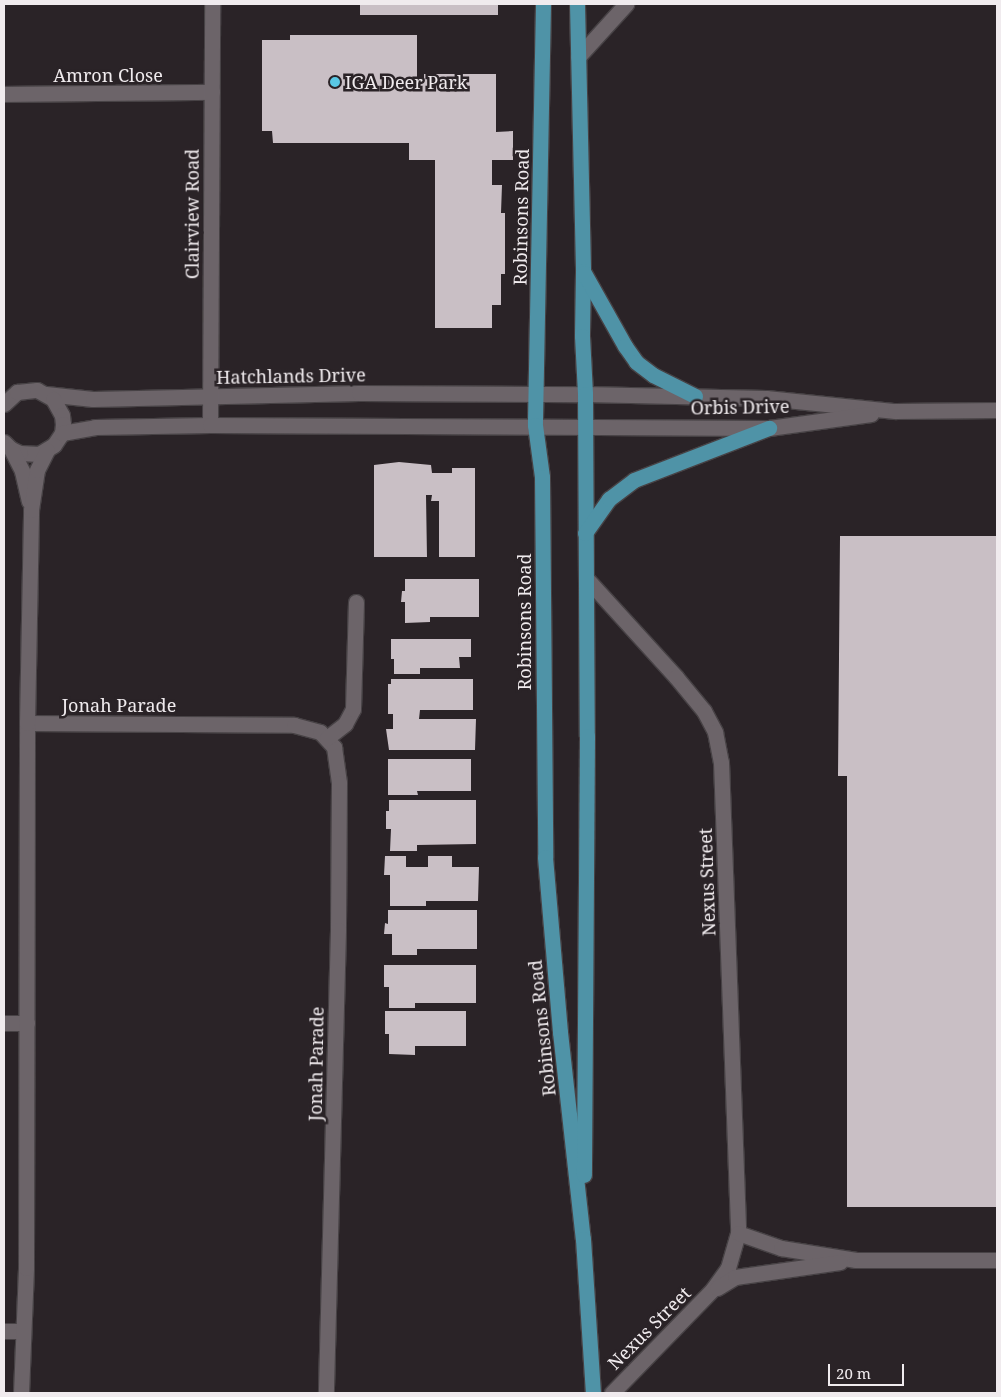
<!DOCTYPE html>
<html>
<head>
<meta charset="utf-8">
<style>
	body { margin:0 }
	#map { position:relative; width:1001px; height:1397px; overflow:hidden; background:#2a2327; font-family:"Noto Serif",serif }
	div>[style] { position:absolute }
	.building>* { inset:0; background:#c9bfc5 }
	.roads { filter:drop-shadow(1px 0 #474245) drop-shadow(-1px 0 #474245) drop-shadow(0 1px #474245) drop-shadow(0 -1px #474245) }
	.minor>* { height:15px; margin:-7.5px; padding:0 7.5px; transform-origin:7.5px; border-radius:7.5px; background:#6c6469 }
	.major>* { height:15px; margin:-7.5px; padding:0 7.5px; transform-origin:7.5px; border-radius:7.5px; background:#4f93a7 }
	.dots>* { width:14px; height:14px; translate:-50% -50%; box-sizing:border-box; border:2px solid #2a2327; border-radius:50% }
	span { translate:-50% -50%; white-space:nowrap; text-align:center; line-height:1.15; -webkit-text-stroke:5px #2a2327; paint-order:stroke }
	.street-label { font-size:18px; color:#f0ebee }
	.poi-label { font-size:18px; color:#f0ebee }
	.left { translate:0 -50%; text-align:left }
	.frame { position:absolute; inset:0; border:5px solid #f0ebee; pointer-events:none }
	.scale { position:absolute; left:828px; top:1364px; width:76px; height:22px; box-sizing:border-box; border:2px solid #f0ebee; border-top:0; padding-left:6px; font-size:15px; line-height:18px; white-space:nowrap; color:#f0ebee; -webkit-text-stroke:4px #2a2327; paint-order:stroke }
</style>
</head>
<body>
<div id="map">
	<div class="building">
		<i style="clip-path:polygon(360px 4px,498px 4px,498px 15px,360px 15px)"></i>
		<i style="clip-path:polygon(290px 35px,417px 35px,417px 82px,424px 82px,424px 74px,496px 74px,496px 132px,513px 131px,513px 160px,492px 160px,492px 185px,502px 185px,501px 213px,505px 213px,505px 274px,501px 274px,501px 305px,492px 305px,492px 328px,435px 328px,435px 160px,409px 160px,409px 143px,273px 143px,272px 131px,262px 131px,262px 40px,290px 40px)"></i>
		<i style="clip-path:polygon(399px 462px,431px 465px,432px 473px,452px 473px,452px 468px,475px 468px,475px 557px,439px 557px,439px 501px,431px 501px,432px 495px,426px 495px,427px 557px,374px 557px,374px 465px)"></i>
		<i style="clip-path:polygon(840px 536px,997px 536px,997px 1207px,847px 1207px,847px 776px,838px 776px)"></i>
		<i style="clip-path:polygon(405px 579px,479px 579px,479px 617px,430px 617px,430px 622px,405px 623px,405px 602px,401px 602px,402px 591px,405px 591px)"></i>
		<i style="clip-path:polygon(391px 639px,471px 639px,471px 657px,459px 657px,460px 668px,420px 668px,420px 674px,394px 674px,394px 659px,391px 659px)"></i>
		<i style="clip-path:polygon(391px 679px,473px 679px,473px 710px,420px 710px,419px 719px,476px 719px,475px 750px,389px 750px,386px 729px,393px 729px,393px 714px,388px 714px,388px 684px,391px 684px)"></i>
		<i style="clip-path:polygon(388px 759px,471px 759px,471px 791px,417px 791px,418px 795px,388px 795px)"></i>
		<i style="clip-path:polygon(389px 800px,476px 800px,476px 844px,417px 845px,417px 851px,390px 851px,391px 829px,386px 829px,386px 811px,389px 811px)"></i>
		<i style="clip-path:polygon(385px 856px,406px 856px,406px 867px,428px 867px,428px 856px,452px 856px,452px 867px,479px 867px,478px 901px,426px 901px,426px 906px,390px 906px,390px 875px,384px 875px)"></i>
		<i style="clip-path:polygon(388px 910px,477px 910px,477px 949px,417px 949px,417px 955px,392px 955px,392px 934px,384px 934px,385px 923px,388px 924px)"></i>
		<i style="clip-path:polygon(384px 965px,476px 965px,476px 1003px,415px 1003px,415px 1008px,389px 1008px,389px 987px,384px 987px)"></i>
		<i style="clip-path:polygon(385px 1011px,466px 1011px,466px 1046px,415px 1046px,415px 1055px,389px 1054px,389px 1034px,385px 1034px)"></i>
	</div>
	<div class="roads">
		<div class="minor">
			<i style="left:578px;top:57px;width:72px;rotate:-47.8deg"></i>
			<i style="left:4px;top:94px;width:208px;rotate:-0.6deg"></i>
			<i style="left:46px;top:394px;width:47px;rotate:6.1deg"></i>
			<i style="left:93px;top:399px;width:266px;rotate:-1.3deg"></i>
			<i style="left:359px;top:393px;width:226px;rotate:0.3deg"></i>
			<i style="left:585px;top:394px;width:181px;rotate:1.3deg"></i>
			<i style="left:766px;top:398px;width:130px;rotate:5.8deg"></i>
			<i style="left:895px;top:411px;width:102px;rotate:-0.6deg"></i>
			<i style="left:4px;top:404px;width:18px;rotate:-43deg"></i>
			<i style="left:17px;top:392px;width:20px;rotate:-6deg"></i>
			<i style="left:37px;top:390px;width:18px;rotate:29deg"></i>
			<i style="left:53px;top:399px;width:18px;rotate:61deg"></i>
			<i style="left:62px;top:415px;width:9px;rotate:84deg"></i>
			<i style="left:63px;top:424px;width:9px;rotate:96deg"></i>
			<i style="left:62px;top:433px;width:14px;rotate:124deg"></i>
			<i style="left:54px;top:445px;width:17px;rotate:149deg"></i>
			<i style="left:39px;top:454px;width:19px;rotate:-177deg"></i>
			<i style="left:20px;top:453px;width:10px;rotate:-156deg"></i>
			<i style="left:11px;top:449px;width:10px;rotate:-135deg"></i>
			<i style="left:210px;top:425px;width:421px;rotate:-89.7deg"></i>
			<i style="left:62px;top:433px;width:34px;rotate:-10deg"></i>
			<i style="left:95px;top:427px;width:115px;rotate:-1deg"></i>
			<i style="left:210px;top:425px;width:559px;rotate:0.31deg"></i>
			<i style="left:769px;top:428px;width:103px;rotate:-7.8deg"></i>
			<i style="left:11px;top:449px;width:25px;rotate:63deg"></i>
			<i style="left:22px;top:471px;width:31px;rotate:77deg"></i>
			<i style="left:586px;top:578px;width:134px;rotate:47.7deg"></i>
			<i style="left:676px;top:677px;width:44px;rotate:50.5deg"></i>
			<i style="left:704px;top:711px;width:24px;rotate:62deg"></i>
			<i style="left:715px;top:732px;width:31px;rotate:79deg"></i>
			<i style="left:721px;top:762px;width:471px;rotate:87.9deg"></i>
			<i style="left:738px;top:1233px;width:36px;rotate:106deg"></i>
			<i style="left:728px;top:1268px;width:26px;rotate:126deg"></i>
			<i style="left:713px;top:1289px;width:145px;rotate:134.2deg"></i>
			<i style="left:27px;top:723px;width:267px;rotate:0.4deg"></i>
			<i style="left:294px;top:725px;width:27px;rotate:15deg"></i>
			<i style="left:320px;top:732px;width:21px;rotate:47deg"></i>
			<i style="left:334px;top:747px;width:36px;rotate:82deg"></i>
			<i style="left:339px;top:783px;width:147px;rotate:90.4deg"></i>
			<i style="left:338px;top:930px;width:463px;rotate:91.5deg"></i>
			<i style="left:327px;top:738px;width:23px;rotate:-38deg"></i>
			<i style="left:345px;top:724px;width:17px;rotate:-62deg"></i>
			<i style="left:353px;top:709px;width:107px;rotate:-88.4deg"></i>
			<i style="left:4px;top:1023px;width:23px"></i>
			<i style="left:738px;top:1233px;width:46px;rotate:19.2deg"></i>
			<i style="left:781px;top:1248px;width:76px;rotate:9.1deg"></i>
			<i style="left:856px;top:1260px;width:141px"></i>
			<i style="left:717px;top:1288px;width:21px;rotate:-31deg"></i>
			<i style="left:735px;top:1277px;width:106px;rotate:-8.1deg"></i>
			<i style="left:4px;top:1331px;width:19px"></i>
			<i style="left:21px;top:1393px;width:125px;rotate:-87.7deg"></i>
			<i style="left:26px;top:1268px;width:545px;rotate:-89.89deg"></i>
			<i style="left:27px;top:723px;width:213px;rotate:-88.9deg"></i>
			<i style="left:31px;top:510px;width:40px;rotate:-81.5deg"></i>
			<i style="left:37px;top:470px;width:22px;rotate:-63deg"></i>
		</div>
		<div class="major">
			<i style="left:543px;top:4px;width:421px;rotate:91.1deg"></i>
			<i style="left:535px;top:425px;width:52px;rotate:82.3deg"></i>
			<i style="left:542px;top:477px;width:380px;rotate:89.5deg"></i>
			<i style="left:545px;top:857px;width:176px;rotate:85.1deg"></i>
			<i style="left:560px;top:1032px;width:208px;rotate:83.7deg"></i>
			<i style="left:583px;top:1239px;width:154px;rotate:86.3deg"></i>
			<i style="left:577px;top:4px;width:267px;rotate:88.7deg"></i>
			<i style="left:583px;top:271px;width:65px;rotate:90.9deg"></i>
			<i style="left:582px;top:336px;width:58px;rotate:87deg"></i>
			<i style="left:585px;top:394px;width:342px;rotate:89.7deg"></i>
			<i style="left:587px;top:736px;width:439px;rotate:90.4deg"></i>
			<i style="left:584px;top:273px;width:84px;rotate:60.7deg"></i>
			<i style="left:625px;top:346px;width:19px;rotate:55deg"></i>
			<i style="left:636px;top:362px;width:21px;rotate:37deg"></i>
			<i style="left:653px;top:375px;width:47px;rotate:26.6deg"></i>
			<i style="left:585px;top:533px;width:42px;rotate:-54.8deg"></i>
			<i style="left:609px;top:499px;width:31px;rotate:-37deg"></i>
			<i style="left:634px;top:480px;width:145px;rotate:-21.1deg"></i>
		</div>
	</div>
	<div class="dots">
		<i style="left:335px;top:82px;background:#5ac8e5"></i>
	</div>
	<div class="street-label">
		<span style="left:108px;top:75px">Amron Close</span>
		<span style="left:192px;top:214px;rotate:-90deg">Clairview Road</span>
		<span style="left:521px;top:217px;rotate:-89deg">Robinsons Road</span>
		<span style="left:291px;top:376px;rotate:-1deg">Hatchlands Drive</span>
		<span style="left:740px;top:407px;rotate:-1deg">Orbis Drive</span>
		<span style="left:524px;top:622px;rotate:-90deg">Robinsons Road</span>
		<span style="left:119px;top:705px">Jonah Parade</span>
		<span style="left:707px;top:882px;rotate:-92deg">Nexus Street</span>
		<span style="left:542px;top:1028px;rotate:-96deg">Robinsons Road</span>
		<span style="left:316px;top:1064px;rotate:-89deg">Jonah Parade</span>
		<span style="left:649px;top:1328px;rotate:-45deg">Nexus Street</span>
	</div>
	<div class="poi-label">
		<span class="left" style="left:345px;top:82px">IGA Deer Park</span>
	</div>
	<div class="frame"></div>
	<div class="scale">20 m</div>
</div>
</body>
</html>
